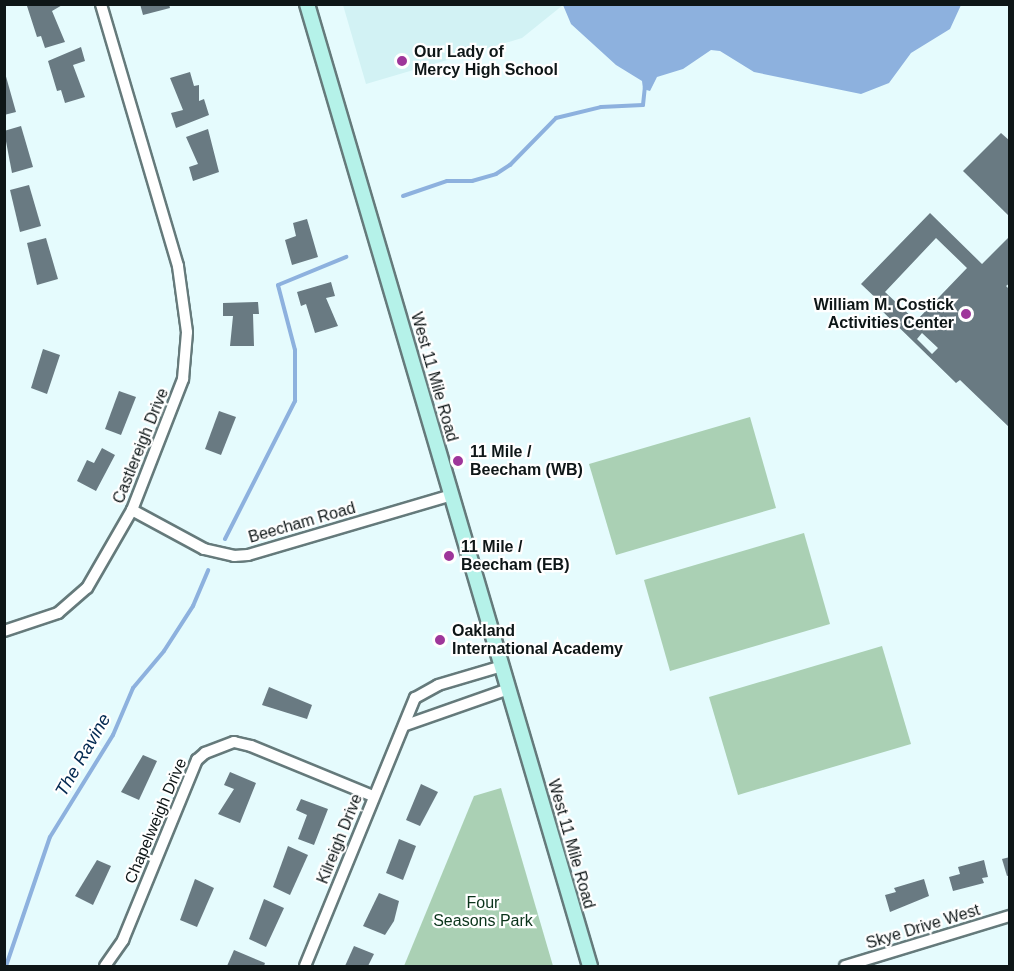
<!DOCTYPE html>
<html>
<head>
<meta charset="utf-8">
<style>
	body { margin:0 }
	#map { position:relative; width:1014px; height:971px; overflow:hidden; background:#e5fbfd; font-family:Helvetica,sans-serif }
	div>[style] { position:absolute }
	.built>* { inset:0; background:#d2f2f4 }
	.green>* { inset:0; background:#aad0b4 }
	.water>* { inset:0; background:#8db1de }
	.stream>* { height:4px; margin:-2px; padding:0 2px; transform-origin:2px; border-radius:2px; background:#8db1de }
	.building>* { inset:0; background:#697a82 }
	.roads { filter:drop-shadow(2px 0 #657a7b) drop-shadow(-2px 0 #657a7b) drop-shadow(0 2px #657a7b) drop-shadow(0 -2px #657a7b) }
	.street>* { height:10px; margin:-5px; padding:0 5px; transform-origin:5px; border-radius:5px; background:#fff }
	.secondary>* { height:14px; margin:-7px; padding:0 7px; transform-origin:7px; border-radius:7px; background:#b5f2e9 }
	.dots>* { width:16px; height:16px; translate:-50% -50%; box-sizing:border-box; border:3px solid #fff; border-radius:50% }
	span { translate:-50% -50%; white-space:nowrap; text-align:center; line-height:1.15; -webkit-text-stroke:4.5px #fff; paint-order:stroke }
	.poi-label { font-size:16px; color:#0e1617; font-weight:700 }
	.left { translate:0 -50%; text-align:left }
	.right { translate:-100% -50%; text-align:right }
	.street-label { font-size:16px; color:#0e1617 }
	.park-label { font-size:16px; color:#0b341b }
	.water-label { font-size:18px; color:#032951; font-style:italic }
	.frame { position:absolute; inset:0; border:6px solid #0e1617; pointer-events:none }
</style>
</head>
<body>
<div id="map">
	<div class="built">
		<i style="clip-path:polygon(343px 5px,343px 4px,563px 5px,522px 38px,366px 84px)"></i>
	</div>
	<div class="green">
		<i style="clip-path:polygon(750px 417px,776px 508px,616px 555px,589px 464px)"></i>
		<i style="clip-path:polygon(804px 533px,830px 624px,670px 671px,644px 580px)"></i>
		<i style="clip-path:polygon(882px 646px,911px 744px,738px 795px,709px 697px)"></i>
		<i style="clip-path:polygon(501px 788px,553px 966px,404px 966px,474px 796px)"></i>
	</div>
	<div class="water">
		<i style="clip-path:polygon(563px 5px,563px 4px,961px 5px,950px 29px,911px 53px,889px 83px,861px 94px,754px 72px,720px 51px,711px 50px,683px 69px,657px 77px,650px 91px,643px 89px,642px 81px,616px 65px,571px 24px)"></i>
	</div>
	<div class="stream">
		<i style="left:403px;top:196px;width:46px;rotate:-18.8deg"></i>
		<i style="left:447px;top:181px;width:25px"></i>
		<i style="left:472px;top:181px;width:25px;rotate:-16deg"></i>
		<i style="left:496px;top:174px;width:17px;rotate:-33deg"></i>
		<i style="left:510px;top:165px;width:66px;rotate:-45.6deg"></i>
		<i style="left:556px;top:118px;width:46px;rotate:-13.7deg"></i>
		<i style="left:601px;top:107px;width:42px;rotate:-2.7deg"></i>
		<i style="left:643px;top:105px;width:18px;rotate:-84deg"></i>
		<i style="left:225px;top:539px;width:155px;rotate:-63.1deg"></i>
		<i style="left:295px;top:401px;width:51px;rotate:-90deg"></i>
		<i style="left:295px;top:350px;width:67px;rotate:-104.7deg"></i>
		<i style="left:278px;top:285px;width:74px;rotate:-22.4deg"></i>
		<i style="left:6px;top:966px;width:136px;rotate:-71.2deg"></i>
		<i style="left:50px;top:837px;width:120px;rotate:-58.3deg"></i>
		<i style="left:113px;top:735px;width:51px;rotate:-66.9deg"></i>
		<i style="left:133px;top:688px;width:48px;rotate:-50deg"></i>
		<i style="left:164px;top:651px;width:54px;rotate:-57.2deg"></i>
		<i style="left:193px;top:606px;width:39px;rotate:-67deg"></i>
	</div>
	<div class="building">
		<i style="clip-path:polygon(34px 4px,64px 4px,52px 11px,65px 42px,45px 48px,41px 36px,37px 37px,27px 6px)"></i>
		<i style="clip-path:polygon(140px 4px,169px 4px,170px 8px,143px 15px)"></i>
		<i style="clip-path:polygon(81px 47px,85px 61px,73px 65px,85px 97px,65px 103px,61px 90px,57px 91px,48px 61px)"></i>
		<i style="clip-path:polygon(190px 72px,194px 86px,199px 85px,199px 101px,204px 99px,209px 115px,176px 128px,171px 113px,183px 110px,170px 78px)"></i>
		<i style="clip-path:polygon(5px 73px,16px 112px,4px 115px,4px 74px)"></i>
		<i style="clip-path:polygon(21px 126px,33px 167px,12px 173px,4px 131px)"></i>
		<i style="clip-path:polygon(208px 129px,219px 172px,193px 181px,189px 167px,198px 164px,186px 137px)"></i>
		<i style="clip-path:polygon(1001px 133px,1010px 141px,1010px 217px,963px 171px)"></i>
		<i style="clip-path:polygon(29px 185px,41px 226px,20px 232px,10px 190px)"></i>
		<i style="clip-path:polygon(evenodd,930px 213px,982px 264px,1010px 236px,1010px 283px,1006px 286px,1010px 290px,1010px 428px,960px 380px,956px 383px,877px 306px,881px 303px,861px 284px,930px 213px,936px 238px,967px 268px,916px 321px,885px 292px,936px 238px,930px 213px,922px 333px,938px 348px,932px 354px,917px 339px,922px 333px)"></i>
		<i style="clip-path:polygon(307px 219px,318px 257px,292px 265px,285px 240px,296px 236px,293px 223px)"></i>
		<i style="clip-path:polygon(46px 238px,58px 279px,37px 285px,27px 243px)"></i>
		<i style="clip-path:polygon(331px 282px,335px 296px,326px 298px,338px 326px,315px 333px,306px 304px,301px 306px,297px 292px)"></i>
		<i style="clip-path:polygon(258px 302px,259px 314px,253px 314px,254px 346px,230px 346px,233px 316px,223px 316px,223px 303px)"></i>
		<i style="clip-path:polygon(43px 349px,60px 355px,47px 394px,31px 388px)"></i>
		<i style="clip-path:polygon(119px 391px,136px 397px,121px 435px,105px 429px)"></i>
		<i style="clip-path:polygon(219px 411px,236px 417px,221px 455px,205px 449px)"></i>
		<i style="clip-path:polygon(102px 448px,115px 455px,96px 491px,77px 481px,87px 460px,94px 463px)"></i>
		<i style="clip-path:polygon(269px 687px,312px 705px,307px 719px,262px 705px)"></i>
		<i style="clip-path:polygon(143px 755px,157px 761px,139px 800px,121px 792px)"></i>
		<i style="clip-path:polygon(230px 772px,256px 783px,240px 823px,218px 814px,234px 789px,224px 785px)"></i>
		<i style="clip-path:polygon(421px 784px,438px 792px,420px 826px,406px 820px)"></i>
		<i style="clip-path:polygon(301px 799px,328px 809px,314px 845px,298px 839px,307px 815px,296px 810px)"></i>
		<i style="clip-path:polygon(399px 839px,416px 846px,403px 880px,386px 873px)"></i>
		<i style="clip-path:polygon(288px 846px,308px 855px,290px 895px,273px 887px)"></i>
		<i style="clip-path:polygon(1010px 857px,1010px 875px,1007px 876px,1002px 859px)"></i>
		<i style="clip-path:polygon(97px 860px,111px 866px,93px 905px,75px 896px)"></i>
		<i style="clip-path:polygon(984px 860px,988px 877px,982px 878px,984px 883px,953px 891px,949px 877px,960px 874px,958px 867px)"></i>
		<i style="clip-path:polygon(195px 879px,214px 888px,197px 927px,180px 920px)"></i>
		<i style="clip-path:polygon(924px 879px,929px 896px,890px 912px,885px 895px,896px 892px,894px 888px)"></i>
		<i style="clip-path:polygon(379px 893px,399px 901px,394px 921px,385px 935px,363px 926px)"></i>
		<i style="clip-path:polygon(264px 899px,284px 908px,266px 947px,249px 939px)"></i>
		<i style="clip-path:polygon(354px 946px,374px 954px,368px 966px,345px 966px)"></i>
		<i style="clip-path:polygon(234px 950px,265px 963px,264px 966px,227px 966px)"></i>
	</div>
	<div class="roads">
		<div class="street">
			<i style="left:132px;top:510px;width:82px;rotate:28.4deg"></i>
			<i style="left:204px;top:549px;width:31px;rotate:13deg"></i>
			<i style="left:234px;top:556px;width:14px;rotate:-4deg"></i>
			<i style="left:248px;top:555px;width:213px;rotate:-16.4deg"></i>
			<i style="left:4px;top:631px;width:57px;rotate:-18.4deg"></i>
			<i style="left:58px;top:613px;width:38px;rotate:-41deg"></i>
			<i style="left:87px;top:588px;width:90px;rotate:-60deg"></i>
			<i style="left:132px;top:510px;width:141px;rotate:-68.7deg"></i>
			<i style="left:183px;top:379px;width:47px;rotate:-85.1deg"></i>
			<i style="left:187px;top:332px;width:67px;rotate:-97.8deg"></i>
			<i style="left:178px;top:266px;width:273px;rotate:-106.4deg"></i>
			<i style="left:406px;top:725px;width:109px;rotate:-19.3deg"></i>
			<i style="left:105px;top:966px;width:32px;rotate:-55deg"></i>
			<i style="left:123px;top:940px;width:195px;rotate:-67.7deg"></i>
			<i style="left:197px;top:760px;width:11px;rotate:-41deg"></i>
			<i style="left:205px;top:753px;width:31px;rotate:-21deg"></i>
			<i style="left:234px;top:742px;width:17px;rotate:13deg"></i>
			<i style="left:251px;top:746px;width:132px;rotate:22.3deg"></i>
			<i style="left:305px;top:966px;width:290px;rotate:-67.7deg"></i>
			<i style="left:415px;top:698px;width:26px;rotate:-29deg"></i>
			<i style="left:438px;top:685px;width:67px;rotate:-16.5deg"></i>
			<i style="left:845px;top:966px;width:172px;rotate:-16.9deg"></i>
		</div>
		<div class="secondary">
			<i style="left:307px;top:4px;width:1003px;rotate:73.61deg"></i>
		</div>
	</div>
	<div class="dots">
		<i style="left:402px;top:61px;background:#9e369a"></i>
		<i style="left:966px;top:314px;background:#9e369a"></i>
		<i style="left:458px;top:461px;background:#9e369a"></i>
		<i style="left:449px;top:556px;background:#9e369a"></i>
		<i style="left:440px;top:640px;background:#9e369a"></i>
	</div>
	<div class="poi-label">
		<span class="left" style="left:414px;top:61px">Our Lady of<br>Mercy High School</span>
		<span class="right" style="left:954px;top:314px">William M. Costick<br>Activities Center</span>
		<span class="left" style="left:470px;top:461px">11 Mile /<br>Beecham (WB)</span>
		<span class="left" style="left:461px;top:556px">11 Mile /<br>Beecham (EB)</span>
		<span class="left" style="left:452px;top:640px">Oakland<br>International Academy</span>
	</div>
	<div class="street-label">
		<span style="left:434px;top:377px;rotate:74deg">West 11 Mile Road</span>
		<span style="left:141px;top:446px;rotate:-68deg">Castlereigh Drive</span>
		<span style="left:302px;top:523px;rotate:-16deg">Beecham Road</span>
		<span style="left:156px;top:821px;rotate:-67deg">Chapelweigh Drive</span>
		<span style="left:340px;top:839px;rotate:-68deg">Kilreigh Drive</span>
		<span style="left:571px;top:844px;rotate:74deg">West 11 Mile Road</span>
		<span style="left:923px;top:927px;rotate:-17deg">Skye Drive West</span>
	</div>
	<div class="park-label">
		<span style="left:483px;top:912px">Four<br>Seasons Park</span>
	</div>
	<div class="water-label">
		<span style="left:83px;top:755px;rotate:-60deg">The Ravine</span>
	</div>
	<div class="frame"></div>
</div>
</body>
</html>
